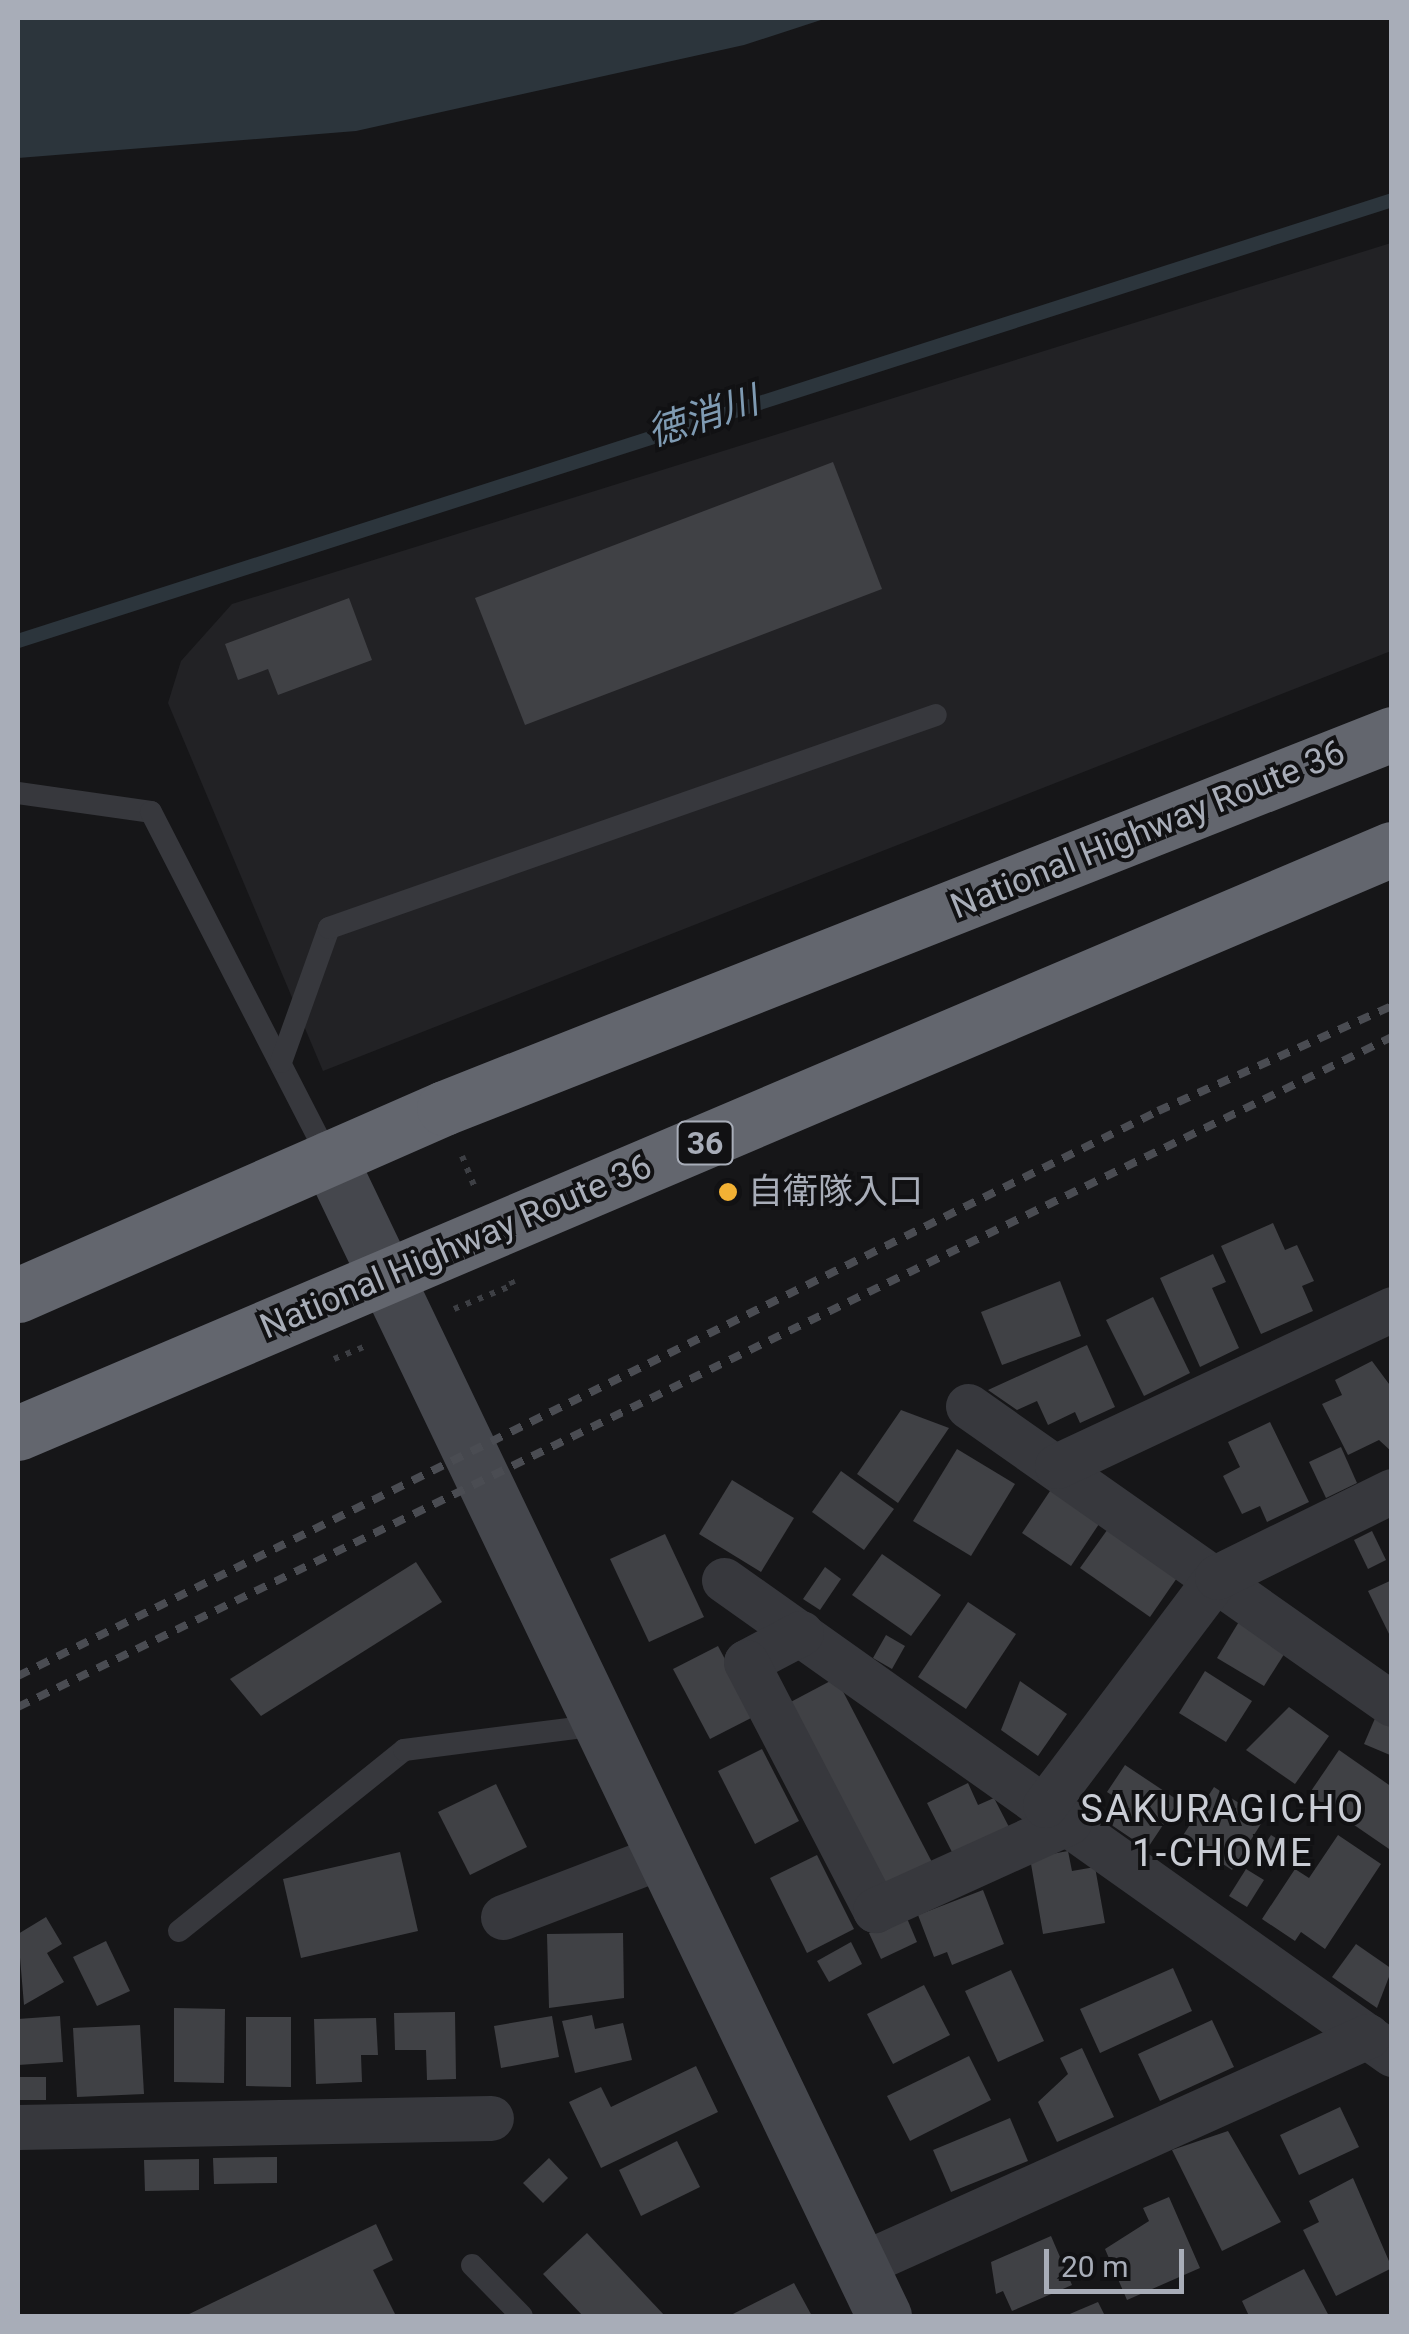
<!DOCTYPE html>
<html>
<head>
<meta charset="utf-8">
<style>
	body { margin:0 }
	#map { position:relative; width:1409px; height:2334px; overflow:hidden; background:#161618; font-family:Roboto,"Noto Sans JP",sans-serif }
	div>[style] { position:absolute }
	.built>* { inset:0; background:#222225 }
	.water>* { inset:0; background:#2c353c }
	.stream>* { height:14px; margin:-7px; padding:0 7px; transform-origin:7px; border-radius:7px; background:#2c353c }
	.building>* { inset:0; background:#404145 }
	.path>* { height:6px; margin-top:-3px; transform-origin:0; background:repeating-linear-gradient(90deg,#3d3f44 0 5px,transparent 0 13px) }
	.lane>* { height:22px; margin:-11px; padding:0 11px; transform-origin:11px; border-radius:11px; background:#37383d }
	.street>* { height:45px; margin:-22.5px; padding:0 22.5px; transform-origin:22.5px; border-radius:22.5px; background:#37383d }
	.secondary>* { height:55px; margin:-27.5px; padding:0 27.5px; transform-origin:27.5px; border-radius:27.5px; background:#45474d }
	.highway>* { height:55px; margin:-27.5px; padding:0 27.5px; transform-origin:27.5px; border-radius:27.5px; background:#63666e }
	.rail>* { height:8px; margin-top:-4px; transform-origin:0; background:repeating-linear-gradient(90deg,#4a4c52 0 12px,transparent 0 22px) }
	.dots>* { width:28px; height:28px; translate:-50% -50%; box-sizing:border-box; border:5px solid #111113; border-radius:50% }
	span { translate:-50% -50%; white-space:nowrap; text-align:center; line-height:1.15; -webkit-text-stroke:8px #111113; paint-order:stroke }
	.shield-label span { padding:2px 8px; background:#111113; border:2px solid; border-radius:8px; -webkit-text-stroke-width:0 }
	.shield-label { font-size:32px; color:#a8adb8; font-weight:700 }
	.street-label { font-size:35px; color:#a8adb8 }
	.poi-label { font-size:35px; color:#a8adb8 }
	.left { translate:0 -50%; text-align:left }
	.water-label { font-size:38px; color:#7f9bb3; font-style:italic }
	.neighbourhood-label { font-size:38px; color:#c9ccd4; letter-spacing:2.5px }
	.frame { position:absolute; inset:0; border:20px solid #a8adb8; pointer-events:none }
	.scale { position:absolute; left:1044px; top:2249px; width:140px; height:45px; box-sizing:border-box; border:5px solid #a8adb8; border-top:0; padding-left:12px; font-size:30px; line-height:35px; white-space:nowrap; color:#a8adb8; -webkit-text-stroke:8px #111113; paint-order:stroke }
</style>
</head>
<body>
<div id="map">
	<div class="built">
		<i style="clip-path:polygon(1391px 243px,1391px 651px,323px 1071px,168px 703px,181px 661px,232px 604px)"></i>
	</div>
	<div class="water">
		<i style="clip-path:polygon(18px 18px,827px 18px,744px 45px,356px 131px,18px 158px)"></i>
	</div>
	<div class="stream">
		<i style="left:18px;top:641px;width:1443px;rotate:-17.79deg"></i>
	</div>
	<div class="building">
		<i style="clip-path:polygon(833px 462px,882px 589px,525px 725px,475px 598px)"></i>
		<i style="clip-path:polygon(349px 598px,372px 660px,278px 695px,268px 669px,238px 680px,225px 644px)"></i>
		<i style="clip-path:polygon(1273px 1223px,1285px 1250px,1297px 1245px,1314px 1281px,1302px 1286px,1313px 1311px,1261px 1334px,1221px 1246px)"></i>
		<i style="clip-path:polygon(1213px 1254px,1226px 1282px,1212px 1288px,1239px 1348px,1200px 1367px,1160px 1278px)"></i>
		<i style="clip-path:polygon(1060px 1281px,1081px 1336px,1002px 1365px,981px 1312px)"></i>
		<i style="clip-path:polygon(1153px 1297px,1190px 1373px,1144px 1396px,1106px 1320px)"></i>
		<i style="clip-path:polygon(1087px 1345px,1115px 1407px,1080px 1423px,1075px 1412px,1048px 1425px,1037px 1401px,1017px 1410px,988px 1390px)"></i>
		<i style="clip-path:polygon(1372px 1361px,1392px 1388px,1392px 1452px,1379px 1440px,1348px 1455px,1322px 1404px,1342px 1395px,1335px 1380px)"></i>
		<i style="clip-path:polygon(901px 1410px,949px 1428px,898px 1503px,857px 1474px)"></i>
		<i style="clip-path:polygon(1270px 1422px,1309px 1502px,1267px 1522px,1260px 1506px,1242px 1514px,1223px 1476px,1240px 1467px,1228px 1442px)"></i>
		<i style="clip-path:polygon(1341px 1447px,1357px 1483px,1326px 1498px,1309px 1462px)"></i>
		<i style="clip-path:polygon(957px 1449px,1015px 1484px,971px 1556px,913px 1521px)"></i>
		<i style="clip-path:polygon(841px 1471px,894px 1509px,864px 1550px,812px 1512px)"></i>
		<i style="clip-path:polygon(732px 1480px,794px 1518px,761px 1572px,699px 1534px)"></i>
		<i style="clip-path:polygon(1054px 1485px,1103px 1518px,1071px 1566px,1022px 1533px)"></i>
		<i style="clip-path:polygon(1110px 1526px,1179px 1575px,1150px 1617px,1080px 1568px)"></i>
		<i style="clip-path:polygon(1372px 1531px,1386px 1560px,1368px 1569px,1354px 1540px)"></i>
		<i style="clip-path:polygon(665px 1534px,704px 1617px,649px 1642px,610px 1559px)"></i>
		<i style="clip-path:polygon(882px 1554px,941px 1595px,911px 1636px,852px 1595px)"></i>
		<i style="clip-path:polygon(416px 1562px,442px 1602px,261px 1716px,230px 1679px)"></i>
		<i style="clip-path:polygon(825px 1567px,841px 1579px,820px 1610px,803px 1599px)"></i>
		<i style="clip-path:polygon(1392px 1580px,1392px 1640px,1368px 1591px)"></i>
		<i style="clip-path:polygon(968px 1602px,1016px 1634px,966px 1709px,918px 1677px)"></i>
		<i style="clip-path:polygon(1240px 1620px,1288px 1648px,1264px 1686px,1217px 1658px)"></i>
		<i style="clip-path:polygon(886px 1635px,905px 1646px,892px 1669px,873px 1658px)"></i>
		<i style="clip-path:polygon(718px 1646px,755px 1716px,710px 1739px,673px 1669px)"></i>
		<i style="clip-path:polygon(1205px 1671px,1252px 1701px,1226px 1742px,1179px 1713px)"></i>
		<i style="clip-path:polygon(836px 1678px,934px 1866px,882px 1892px,785px 1705px)"></i>
		<i style="clip-path:polygon(1020px 1681px,1067px 1714px,1038px 1756px,1001px 1730px)"></i>
		<i style="clip-path:polygon(1289px 1707px,1329px 1736px,1295px 1784px,1246px 1750px)"></i>
		<i style="clip-path:polygon(1376px 1716px,1392px 1722px,1390px 1755px,1364px 1744px)"></i>
		<i style="clip-path:polygon(762px 1749px,799px 1821px,755px 1844px,718px 1771px)"></i>
		<i style="clip-path:polygon(1339px 1750px,1392px 1787px,1392px 1851px,1309px 1794px)"></i>
		<i style="clip-path:polygon(1125px 1765px,1179px 1801px,1147px 1849px,1107px 1822px,1121px 1801px,1107px 1792px)"></i>
		<i style="clip-path:polygon(968px 1783px,978px 1805px,994px 1798px,1009px 1827px,953px 1854px,927px 1803px)"></i>
		<i style="clip-path:polygon(496px 1784px,527px 1847px,470px 1875px,438px 1812px)"></i>
		<i style="clip-path:polygon(1214px 1787px,1264px 1819px,1232px 1870px,1182px 1837px)"></i>
		<i style="clip-path:polygon(1271px 1835px,1287px 1845px,1272px 1868px,1256px 1858px)"></i>
		<i style="clip-path:polygon(1338px 1835px,1381px 1864px,1325px 1949px,1301px 1932px,1295px 1941px,1262px 1919px,1295px 1869px,1309px 1878px)"></i>
		<i style="clip-path:polygon(1068px 1851px,1072px 1871px,1095px 1867px,1105px 1923px,1043px 1934px,1030px 1858px)"></i>
		<i style="clip-path:polygon(400px 1852px,418px 1931px,301px 1958px,283px 1879px)"></i>
		<i style="clip-path:polygon(817px 1855px,854px 1929px,807px 1953px,770px 1878px)"></i>
		<i style="clip-path:polygon(1246px 1869px,1264px 1880px,1247px 1907px,1229px 1896px)"></i>
		<i style="clip-path:polygon(983px 1890px,1004px 1944px,952px 1965px,947px 1952px,934px 1957px,918px 1915px)"></i>
		<i style="clip-path:polygon(906px 1916px,917px 1942px,881px 1959px,869px 1933px)"></i>
		<i style="clip-path:polygon(46px 1917px,62px 1944px,47px 1953px,64px 1982px,24px 2005px,18px 1934px)"></i>
		<i style="clip-path:polygon(623px 1933px,624px 1998px,549px 2008px,547px 1934px)"></i>
		<i style="clip-path:polygon(106px 1941px,130px 1991px,97px 2006px,73px 1957px)"></i>
		<i style="clip-path:polygon(851px 1942px,862px 1964px,829px 1982px,817px 1961px)"></i>
		<i style="clip-path:polygon(1356px 1944px,1392px 1969px,1377px 2008px,1332px 1977px)"></i>
		<i style="clip-path:polygon(1173px 1968px,1192px 2011px,1100px 2053px,1080px 2009px)"></i>
		<i style="clip-path:polygon(1011px 1970px,1044px 2041px,998px 2062px,965px 1991px)"></i>
		<i style="clip-path:polygon(924px 1985px,950px 2035px,893px 2064px,867px 2014px)"></i>
		<i style="clip-path:polygon(174px 2008px,225px 2009px,224px 2083px,174px 2082px)"></i>
		<i style="clip-path:polygon(455px 2012px,456px 2079px,427px 2080px,426px 2050px,395px 2050px,394px 2013px)"></i>
		<i style="clip-path:polygon(592px 2015px,595px 2029px,623px 2023px,632px 2060px,575px 2073px,562px 2021px)"></i>
		<i style="clip-path:polygon(60px 2016px,63px 2062px,18px 2065px,18px 2019px)"></i>
		<i style="clip-path:polygon(552px 2016px,559px 2057px,501px 2068px,494px 2026px)"></i>
		<i style="clip-path:polygon(246px 2017px,291px 2017px,291px 2087px,246px 2086px)"></i>
		<i style="clip-path:polygon(376px 2018px,378px 2055px,361px 2055px,362px 2082px,316px 2084px,314px 2019px)"></i>
		<i style="clip-path:polygon(1212px 2020px,1234px 2067px,1160px 2101px,1138px 2054px)"></i>
		<i style="clip-path:polygon(140px 2025px,144px 2094px,77px 2097px,73px 2028px)"></i>
		<i style="clip-path:polygon(1082px 2048px,1114px 2117px,1057px 2142px,1038px 2102px,1068px 2074px,1060px 2058px)"></i>
		<i style="clip-path:polygon(969px 2056px,991px 2100px,910px 2141px,887px 2096px)"></i>
		<i style="clip-path:polygon(696px 2066px,718px 2112px,601px 2168px,569px 2102px,601px 2087px,611px 2107px)"></i>
		<i style="clip-path:polygon(18px 2077px,46px 2077px,46px 2100px,18px 2100px)"></i>
		<i style="clip-path:polygon(1340px 2107px,1359px 2147px,1299px 2175px,1280px 2135px)"></i>
		<i style="clip-path:polygon(1010px 2118px,1028px 2161px,951px 2192px,933px 2150px)"></i>
		<i style="clip-path:polygon(1228px 2131px,1281px 2222px,1222px 2251px,1172px 2150px)"></i>
		<i style="clip-path:polygon(677px 2141px,700px 2187px,641px 2216px,619px 2170px)"></i>
		<i style="clip-path:polygon(277px 2157px,277px 2183px,214px 2184px,213px 2158px)"></i>
		<i style="clip-path:polygon(549px 2158px,568px 2178px,543px 2203px,523px 2183px)"></i>
		<i style="clip-path:polygon(199px 2159px,199px 2190px,145px 2191px,144px 2160px)"></i>
		<i style="clip-path:polygon(1353px 2178px,1392px 2268px,1336px 2296px,1303px 2230px,1319px 2222px,1309px 2201px)"></i>
		<i style="clip-path:polygon(1169px 2197px,1200px 2268px,1127px 2300px,1105px 2249px,1149px 2221px,1143px 2208px)"></i>
		<i style="clip-path:polygon(376px 2224px,393px 2260px,373px 2270px,396px 2316px,185px 2316px)"></i>
		<i style="clip-path:polygon(587px 2233px,665px 2316px,583px 2316px,543px 2274px)"></i>
		<i style="clip-path:polygon(1051px 2236px,1072px 2285px,1012px 2311px,1003px 2291px,996px 2294px,991px 2262px)"></i>
		<i style="clip-path:polygon(1304px 2269px,1329px 2316px,1249px 2316px,1242px 2301px)"></i>
		<i style="clip-path:polygon(794px 2283px,812px 2316px,729px 2316px)"></i>
		<i style="clip-path:polygon(1098px 2302px,1105px 2316px,1065px 2316px)"></i>
	</div>
	<div class="path">
		<i style="left:462px;top:1156px;width:32px;rotate:68deg"></i>
		<i style="left:454px;top:1309px;width:64px;rotate:-22.1deg"></i>
		<i style="left:513px;top:1285px;width:9px;rotate:-111deg"></i>
		<i style="left:334px;top:1359px;width:32px;rotate:-22deg"></i>
	</div>
	<div class="lane">
		<i style="left:18px;top:793px;width:134px;rotate:8.1deg"></i>
		<i style="left:151px;top:812px;width:389px;rotate:62.8deg"></i>
		<i style="left:281px;top:1062px;width:142px;rotate:-70.3deg"></i>
		<i style="left:329px;top:928px;width:643px;rotate:-19.34deg"></i>
		<i style="left:179px;top:1931px;width:289px;rotate:-38.8deg"></i>
		<i style="left:404px;top:1750px;width:198px;rotate:-7.3deg"></i>
		<i style="left:472px;top:2265px;width:71px;rotate:45.6deg"></i>
	</div>
	<div class="street">
		<i style="left:968px;top:1406px;width:518px;rotate:35.1deg"></i>
		<i style="left:1057px;top:1466px;width:370px;rotate:-25.1deg"></i>
		<i style="left:724px;top:1580px;width:819px;rotate:35.36deg"></i>
		<i style="left:801px;top:1633px;width:62px;rotate:152.2deg"></i>
		<i style="left:746px;top:1662px;width:280px;rotate:62.5deg"></i>
		<i style="left:875px;top:1910px;width:213px;rotate:-24.4deg"></i>
		<i style="left:1045px;top:1805px;width:286px;rotate:-53deg"></i>
		<i style="left:1217px;top:1577px;width:195px;rotate:-26.2deg"></i>
		<i style="left:503px;top:1917px;width:173px;rotate:-20.9deg"></i>
		<i style="left:18px;top:2127px;width:473px;rotate:-1.1deg"></i>
		<i style="left:860px;top:2265px;width:557px;rotate:-24.27deg"></i>
	</div>
	<div class="secondary">
		<i style="left:329px;top:1158px;width:1284px;rotate:64.39deg"></i>
	</div>
	<div class="highway">
		<i style="left:18px;top:1295px;width:465px;rotate:-23.7deg"></i>
		<i style="left:444px;top:1108px;width:1019px;rotate:-21.53deg"></i>
		<i style="left:18px;top:1433px;width:1493px;rotate:-23.03deg"></i>
	</div>
	<div class="rail">
		<i style="left:18px;top:1676px;width:1272px;rotate:-26.36deg"></i>
		<i style="left:1158px;top:1111px;width:256px;rotate:-24.2deg"></i>
		<i style="left:18px;top:1707px;width:1529px;rotate:-26deg"></i>
	</div>
	<div class="dots">
		<i style="left:728px;top:1192px;background:#f2b134"></i>
	</div>
	<div class="shield-label">
		<span style="left:705px;top:1143px">36</span>
	</div>
	<div class="street-label">
		<span style="left:1148px;top:830px;rotate:-22deg">National Highway Route 36</span>
		<span style="left:456px;top:1247px;rotate:-23deg">National Highway Route 36</span>
	</div>
	<div class="poi-label">
		<span class="left" style="left:748px;top:1192px">自衛隊入口</span>
	</div>
	<div class="water-label">
		<span style="left:703px;top:417px;rotate:-18deg">徳消川</span>
	</div>
	<div class="neighbourhood-label">
		<span style="left:1223px;top:1832px">SAKURAGICHO<br>1-CHOME</span>
	</div>
	<div class="frame"></div>
	<div class="scale">20 m</div>
</div>
</body>
</html>
